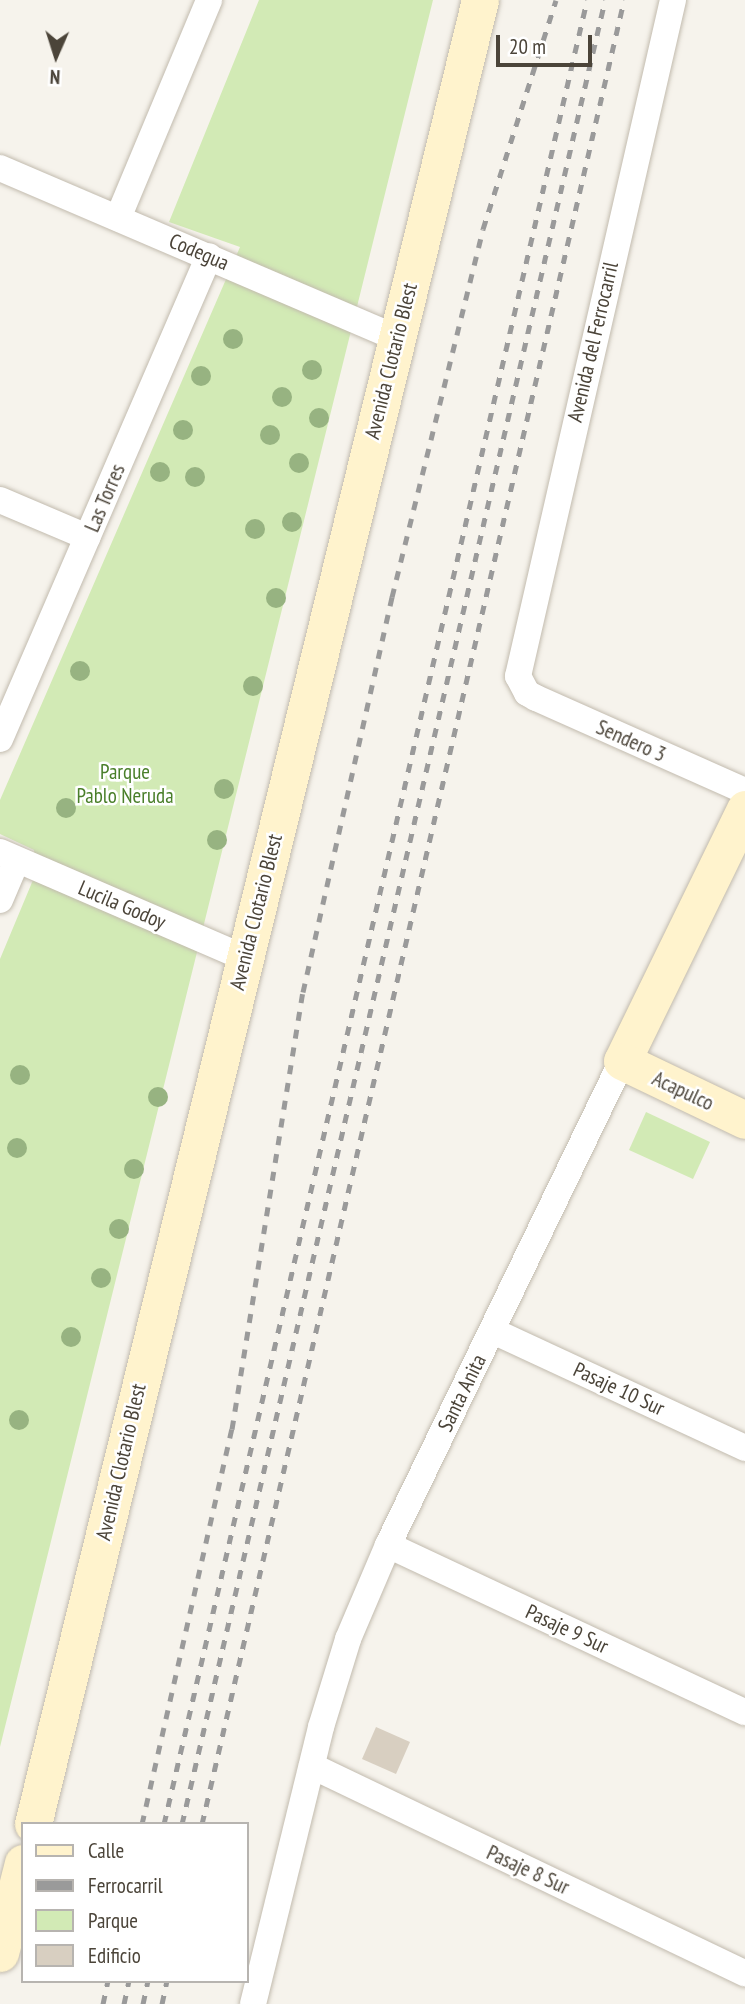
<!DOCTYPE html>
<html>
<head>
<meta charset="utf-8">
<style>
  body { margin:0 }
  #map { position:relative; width:745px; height:2004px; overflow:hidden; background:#f6f3ec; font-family:"PT Sans Narrow",sans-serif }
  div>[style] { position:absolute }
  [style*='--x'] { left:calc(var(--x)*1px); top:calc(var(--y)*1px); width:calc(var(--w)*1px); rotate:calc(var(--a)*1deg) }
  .green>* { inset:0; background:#d2eab5 }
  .building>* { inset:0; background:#d8cfc1 }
  .roads { filter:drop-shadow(0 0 2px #c2bbae) drop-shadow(0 0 2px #c2bbae) }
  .street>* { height:26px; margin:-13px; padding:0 13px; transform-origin:13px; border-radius:13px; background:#fff }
  .secondary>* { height:37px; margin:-18.5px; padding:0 18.5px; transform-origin:18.5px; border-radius:18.5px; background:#fff3cd }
  .rail>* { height:5px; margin-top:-2.5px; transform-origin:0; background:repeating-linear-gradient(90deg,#9a9a9a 0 9px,transparent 0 18px) }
  .trees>* { width:20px; height:20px; margin:-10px; border-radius:50%; background:#97b381 }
  span { translate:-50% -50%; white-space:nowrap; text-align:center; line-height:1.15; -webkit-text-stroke:5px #fff; paint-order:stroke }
  .street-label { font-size:21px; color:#4b4439 }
  .park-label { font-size:21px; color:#4a7f2a }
  .legend { position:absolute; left:21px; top:1822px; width:228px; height:161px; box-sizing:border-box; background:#fff; border:2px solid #b7b4b0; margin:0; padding:9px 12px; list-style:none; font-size:21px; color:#4b4439 }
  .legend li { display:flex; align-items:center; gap:14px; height:35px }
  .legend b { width:35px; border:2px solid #b7b4b0 }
  .north { position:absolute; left:21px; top:21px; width:70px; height:70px; -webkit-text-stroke:5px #fff; paint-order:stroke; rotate:183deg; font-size:19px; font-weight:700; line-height:28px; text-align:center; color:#4b4439 }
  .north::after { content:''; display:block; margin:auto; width:24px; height:32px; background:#4b4439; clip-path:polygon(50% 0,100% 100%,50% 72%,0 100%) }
  .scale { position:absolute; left:496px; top:35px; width:96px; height:32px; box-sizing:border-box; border:4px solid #4b4439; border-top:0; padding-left:9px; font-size:21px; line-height:24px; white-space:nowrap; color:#4b4439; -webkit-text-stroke:5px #fff; paint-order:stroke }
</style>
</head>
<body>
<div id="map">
  <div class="green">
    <i style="clip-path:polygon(259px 0,433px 0,0 1747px,0 959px,33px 880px,34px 850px,0 834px,0 800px,240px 247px,169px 222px)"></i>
    <i style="clip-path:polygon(646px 1112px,710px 1142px,693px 1179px,629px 1150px)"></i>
  </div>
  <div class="building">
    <i style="clip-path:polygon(376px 1727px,410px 1742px,396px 1774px,362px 1759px)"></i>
  </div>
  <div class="roads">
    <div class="street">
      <i style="--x:673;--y:0;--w:694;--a:102.91"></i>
      <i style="--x:518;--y:676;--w:19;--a:62"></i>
      <i style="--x:527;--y:693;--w:10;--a:29"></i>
      <i style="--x:536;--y:698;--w:229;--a:24"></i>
      <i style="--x:0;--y:168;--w:432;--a:23.2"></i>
      <i style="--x:118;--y:218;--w:236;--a:-67.3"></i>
      <i style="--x:0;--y:500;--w:95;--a:23"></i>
      <i style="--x:0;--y:739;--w:526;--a:-66.6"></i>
      <i style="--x:0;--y:852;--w:267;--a:23.4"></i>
      <i style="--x:0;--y:900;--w:43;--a:-67"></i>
      <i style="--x:493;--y:1331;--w:278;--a:24.9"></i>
      <i style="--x:388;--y:1545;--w:394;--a:25.1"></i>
      <i style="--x:312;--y:1766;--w:480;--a:25.6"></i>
      <i style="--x:253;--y:2004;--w:285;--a:-76.2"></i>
      <i style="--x:321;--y:1727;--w:92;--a:-72.9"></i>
      <i style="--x:348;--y:1639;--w:102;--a:-66.9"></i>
      <i style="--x:388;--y:1545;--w:538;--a:-64.2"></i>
    </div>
    <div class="secondary">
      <i style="--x:745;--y:809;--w:280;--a:116"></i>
      <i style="--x:622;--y:1061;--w:136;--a:25.6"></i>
      <i style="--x:33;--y:1824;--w:1878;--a:-76.23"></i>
      <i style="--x:0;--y:1953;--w:93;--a:-75.7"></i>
    </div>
  </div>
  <div class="rail">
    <i style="--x:142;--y:1824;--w:405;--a:-77.2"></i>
    <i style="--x:232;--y:1429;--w:443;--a:-80.8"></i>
    <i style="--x:303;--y:992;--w:405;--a:-77.3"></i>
    <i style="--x:392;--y:597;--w:379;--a:-76.1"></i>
    <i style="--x:483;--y:229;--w:240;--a:-72.3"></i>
    <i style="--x:164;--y:1824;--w:1872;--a:-76.94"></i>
    <i style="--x:182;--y:1824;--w:1872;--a:-76.94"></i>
    <i style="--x:202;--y:1824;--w:1872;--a:-76.97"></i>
    <i style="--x:103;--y:2004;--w:24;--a:-78"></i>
    <i style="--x:124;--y:2004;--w:24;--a:-78"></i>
    <i style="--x:143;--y:2004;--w:24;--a:-78"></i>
    <i style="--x:162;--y:2004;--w:24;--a:-78"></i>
  </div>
  <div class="trees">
    <i style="left:233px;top:339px"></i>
    <i style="left:312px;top:370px"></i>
    <i style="left:201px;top:376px"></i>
    <i style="left:282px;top:397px"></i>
    <i style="left:319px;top:418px"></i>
    <i style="left:183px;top:430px"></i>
    <i style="left:270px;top:435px"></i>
    <i style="left:299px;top:463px"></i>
    <i style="left:160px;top:472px"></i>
    <i style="left:195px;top:477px"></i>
    <i style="left:292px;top:522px"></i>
    <i style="left:255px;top:529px"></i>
    <i style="left:276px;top:598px"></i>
    <i style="left:80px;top:671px"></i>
    <i style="left:253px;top:686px"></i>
    <i style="left:224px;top:789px"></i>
    <i style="left:66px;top:808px"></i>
    <i style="left:217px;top:840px"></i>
    <i style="left:20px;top:1075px"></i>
    <i style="left:158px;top:1097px"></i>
    <i style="left:17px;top:1148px"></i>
    <i style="left:134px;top:1169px"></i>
    <i style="left:119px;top:1229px"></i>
    <i style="left:101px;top:1278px"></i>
    <i style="left:71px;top:1337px"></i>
    <i style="left:19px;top:1420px"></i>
  </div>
  <div class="street-label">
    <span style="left:199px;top:252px;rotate:23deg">Codegua</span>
    <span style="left:593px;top:342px;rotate:-77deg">Avenida del Ferrocarril</span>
    <span style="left:391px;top:361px;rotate:-76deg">Avenida Clotario Blest</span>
    <span style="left:105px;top:498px;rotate:-67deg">Las Torres</span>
    <span style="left:631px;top:741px;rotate:24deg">Sendero 3</span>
    <span style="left:122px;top:905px;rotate:23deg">Lucila Godoy</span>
    <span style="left:256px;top:912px;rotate:-76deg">Avenida Clotario Blest</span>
    <span style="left:683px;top:1091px;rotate:25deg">Acapulco</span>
    <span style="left:619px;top:1389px;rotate:25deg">Pasaje 10 Sur</span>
    <span style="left:462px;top:1393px;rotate:-64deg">Santa Anita</span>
    <span style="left:121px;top:1462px;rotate:-77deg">Avenida Clotario Blest</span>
    <span style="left:567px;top:1629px;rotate:25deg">Pasaje 9 Sur</span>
    <span style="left:528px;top:1870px;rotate:25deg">Pasaje 8 Sur</span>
  </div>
  <div class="park-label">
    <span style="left:125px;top:784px">Parque<br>Pablo Neruda</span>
  </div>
  <ul class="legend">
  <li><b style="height:9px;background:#fff3cd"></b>Calle</li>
  <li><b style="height:9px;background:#9a9a9a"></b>Ferrocarril</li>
  <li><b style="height:19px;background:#d2eab5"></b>Parque</li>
  <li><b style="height:19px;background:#d8cfc1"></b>Edificio</li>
  </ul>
  <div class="north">N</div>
  <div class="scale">20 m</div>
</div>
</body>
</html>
